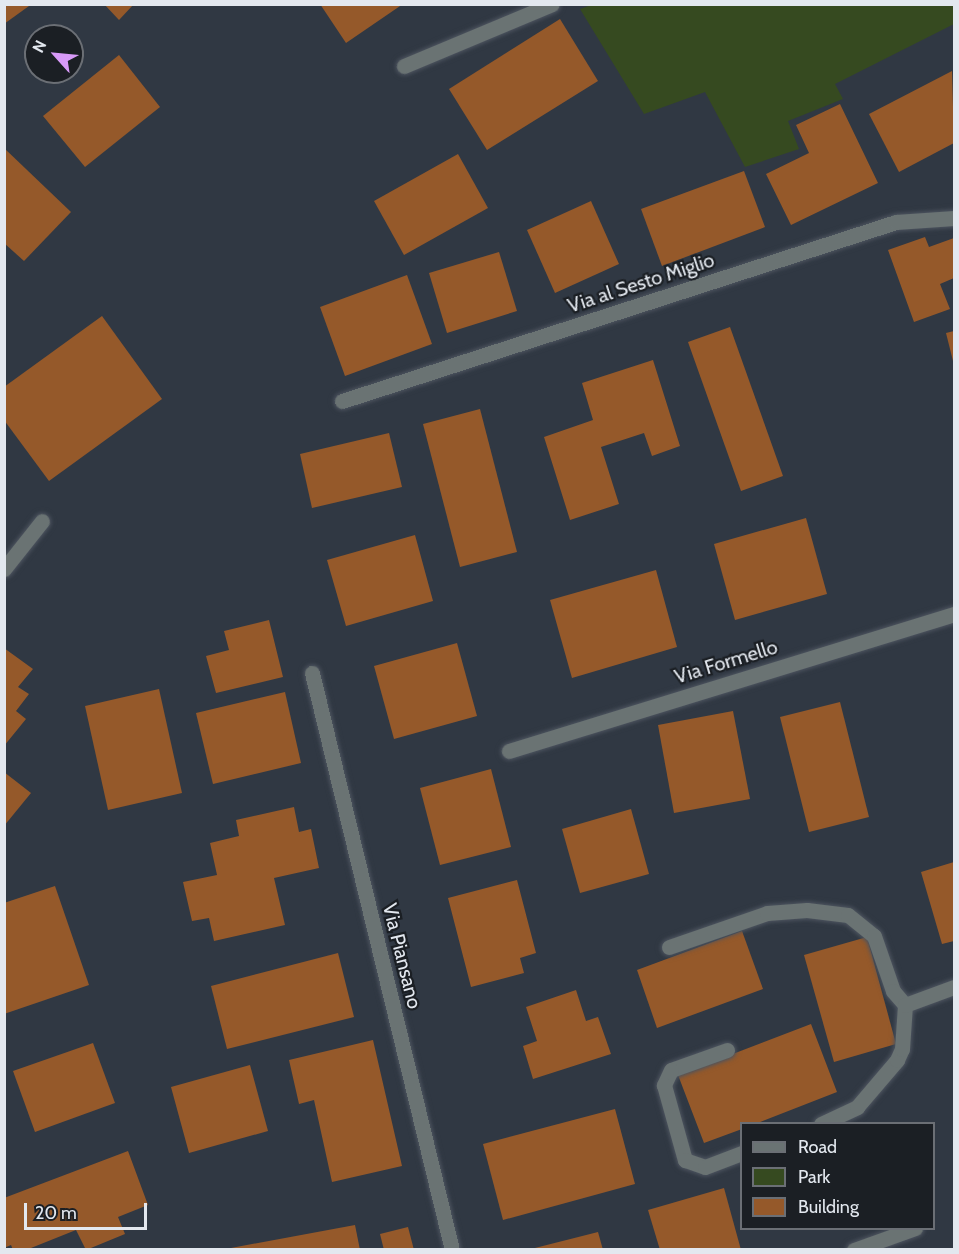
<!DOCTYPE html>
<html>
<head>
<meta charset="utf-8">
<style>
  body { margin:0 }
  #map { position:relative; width:959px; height:1254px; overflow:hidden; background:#303843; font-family:Cabin,sans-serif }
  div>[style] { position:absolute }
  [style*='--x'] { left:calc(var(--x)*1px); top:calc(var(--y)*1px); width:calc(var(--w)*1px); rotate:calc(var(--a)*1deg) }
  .green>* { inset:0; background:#364a20 }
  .building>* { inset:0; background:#95592a }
  .roads { filter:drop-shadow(0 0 2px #4d545f) drop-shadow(0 0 2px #4d545f) }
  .street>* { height:15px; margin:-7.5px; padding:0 7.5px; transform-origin:7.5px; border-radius:7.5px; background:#6a7373 }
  span { translate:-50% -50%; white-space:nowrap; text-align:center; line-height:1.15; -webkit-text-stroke:4.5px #1b1f24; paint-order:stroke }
  .street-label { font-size:20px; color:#e3e8ef }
  .frame { position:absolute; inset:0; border:6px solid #e3e8ef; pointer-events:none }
  .legend { position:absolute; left:740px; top:1122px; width:195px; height:108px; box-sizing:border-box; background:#1b1f24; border:2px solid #6b6f75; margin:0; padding:8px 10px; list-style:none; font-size:18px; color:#e3e8ef }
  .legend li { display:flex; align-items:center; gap:12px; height:30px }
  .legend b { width:30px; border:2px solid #6b6f75 }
  .north { position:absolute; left:24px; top:24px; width:60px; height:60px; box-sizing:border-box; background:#1b1f24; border:2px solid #6b6f75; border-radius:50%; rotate:297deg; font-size:16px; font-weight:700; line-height:24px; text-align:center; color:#e3e8ef }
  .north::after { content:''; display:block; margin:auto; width:21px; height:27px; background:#d89af8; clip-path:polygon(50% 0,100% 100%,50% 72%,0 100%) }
  .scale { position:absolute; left:24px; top:1203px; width:123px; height:27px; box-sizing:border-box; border:3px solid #e3e8ef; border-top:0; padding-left:8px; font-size:18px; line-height:21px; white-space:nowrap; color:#e3e8ef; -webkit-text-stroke:4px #1b1f24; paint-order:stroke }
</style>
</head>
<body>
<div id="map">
  <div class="green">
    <i style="clip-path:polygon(591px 5px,954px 5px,954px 24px,835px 84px,843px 99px,788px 121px,799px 149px,745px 167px,705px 92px,644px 114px,580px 9px)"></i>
  </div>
  <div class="building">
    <i style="clip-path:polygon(4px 4px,28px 4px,29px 6px,4px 24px)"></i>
    <i style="clip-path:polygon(104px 4px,134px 4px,119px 20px)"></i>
    <i style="clip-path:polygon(320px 4px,403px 4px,346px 43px)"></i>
    <i style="clip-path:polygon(560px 19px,598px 81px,487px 150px,449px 89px)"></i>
    <i style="clip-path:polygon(119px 55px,160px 107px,85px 167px,43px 116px)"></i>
    <i style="clip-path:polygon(952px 71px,954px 143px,899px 172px,869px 114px)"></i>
    <i style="clip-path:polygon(840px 104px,878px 183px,791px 225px,766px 174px,809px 153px,796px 125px)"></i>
    <i style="clip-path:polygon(4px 148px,71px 212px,24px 261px,4px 243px)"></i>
    <i style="clip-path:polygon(458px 154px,488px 208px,404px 255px,374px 201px)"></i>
    <i style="clip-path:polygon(744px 171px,765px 227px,662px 266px,641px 209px)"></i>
    <i style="clip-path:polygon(591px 201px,619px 264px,555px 293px,527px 230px)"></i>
    <i style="clip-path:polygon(925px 237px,929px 247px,954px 238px,954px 278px,940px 284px,950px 309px,914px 322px,888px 250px)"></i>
    <i style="clip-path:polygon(499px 252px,517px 311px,447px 333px,429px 273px)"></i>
    <i style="clip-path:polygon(407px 275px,432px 344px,345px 376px,320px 307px)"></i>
    <i style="clip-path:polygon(102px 316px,162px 399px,49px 481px,4px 420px,4px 387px)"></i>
    <i style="clip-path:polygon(730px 327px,783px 476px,741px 491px,688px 342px)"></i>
    <i style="clip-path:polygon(954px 331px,954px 365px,946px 333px)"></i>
    <i style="clip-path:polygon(653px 360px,680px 446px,652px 456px,644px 433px,601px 447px,619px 504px,570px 520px,544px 437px,593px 420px,582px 383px)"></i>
    <i style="clip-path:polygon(480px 409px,517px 552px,460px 567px,423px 424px)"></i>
    <i style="clip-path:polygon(389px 433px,402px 487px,312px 508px,300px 454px)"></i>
    <i style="clip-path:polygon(806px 518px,827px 594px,735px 620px,714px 544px)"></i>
    <i style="clip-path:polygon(415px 535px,433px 601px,346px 626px,327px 560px)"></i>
    <i style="clip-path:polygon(656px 570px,677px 647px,572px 678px,550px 600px)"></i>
    <i style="clip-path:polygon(269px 620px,283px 677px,216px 693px,206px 656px,229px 650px,224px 631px)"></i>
    <i style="clip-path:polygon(457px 643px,477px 716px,394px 739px,374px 666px)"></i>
    <i style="clip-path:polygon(4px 648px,33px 669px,18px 687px,29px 694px,16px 711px,26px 719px,4px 746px)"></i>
    <i style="clip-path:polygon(159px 689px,182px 793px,108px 810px,85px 706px)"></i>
    <i style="clip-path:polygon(285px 692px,301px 763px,213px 784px,196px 713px)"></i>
    <i style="clip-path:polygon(840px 702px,869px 817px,809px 832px,780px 717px)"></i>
    <i style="clip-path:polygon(733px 711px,750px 799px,674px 813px,658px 725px)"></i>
    <i style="clip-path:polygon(491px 769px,511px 847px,440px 865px,420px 788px)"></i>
    <i style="clip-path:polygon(4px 772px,31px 793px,4px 826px)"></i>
    <i style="clip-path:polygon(294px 807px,299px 832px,311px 829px,319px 868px,274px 878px,285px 925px,214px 941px,209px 918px,192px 921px,183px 882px,217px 875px,210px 843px,239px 836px,236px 820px)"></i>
    <i style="clip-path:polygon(631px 809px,649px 874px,580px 893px,562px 829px)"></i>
    <i style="clip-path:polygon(954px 862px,954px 941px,942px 944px,921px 872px)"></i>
    <i style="clip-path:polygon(517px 880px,536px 953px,520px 958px,524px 973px,471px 987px,448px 898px)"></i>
    <i style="clip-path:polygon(55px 886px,89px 985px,4px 1014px,4px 903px)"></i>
    <i style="clip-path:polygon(742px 931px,763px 989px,657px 1028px,637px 970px)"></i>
    <i style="clip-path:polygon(867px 937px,896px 1044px,834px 1062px,804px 955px)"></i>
    <i style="clip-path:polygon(338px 953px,354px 1017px,227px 1049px,211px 986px)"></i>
    <i style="clip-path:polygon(576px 990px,586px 1021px,598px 1017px,611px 1054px,533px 1079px,523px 1046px,537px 1041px,526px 1007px)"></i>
    <i style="clip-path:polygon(811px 1024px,837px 1092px,755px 1124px,742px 1124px,742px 1129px,704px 1143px,678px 1075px)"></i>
    <i style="clip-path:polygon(373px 1040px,402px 1166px,332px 1182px,314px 1100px,299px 1104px,289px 1060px)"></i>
    <i style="clip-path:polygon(93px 1043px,115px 1103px,35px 1132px,13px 1071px)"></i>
    <i style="clip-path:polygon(250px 1065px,268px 1131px,189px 1153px,171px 1087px)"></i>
    <i style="clip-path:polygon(615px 1109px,635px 1184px,503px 1220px,483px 1144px)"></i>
    <i style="clip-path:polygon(128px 1151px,148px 1205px,118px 1217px,125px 1234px,86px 1250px,76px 1230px,26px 1250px,13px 1250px,11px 1245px,4px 1248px,4px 1198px)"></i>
    <i style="clip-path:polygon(724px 1188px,741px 1250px,660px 1250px,648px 1210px)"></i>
    <i style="clip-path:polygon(355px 1225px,360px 1250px,231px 1250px,231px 1248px)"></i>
    <i style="clip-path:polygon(408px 1227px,414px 1250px,384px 1250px,380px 1234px)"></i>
    <i style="clip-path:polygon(598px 1232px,603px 1250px,531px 1250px,531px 1249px)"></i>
  </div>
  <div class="roads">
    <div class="street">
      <i style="--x:404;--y:66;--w:160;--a:-22.7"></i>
      <i style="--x:342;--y:401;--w:582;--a:-17.91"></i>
      <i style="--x:896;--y:222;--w:58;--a:-3.9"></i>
      <i style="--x:4;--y:569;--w:61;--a:-51.6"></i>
      <i style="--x:312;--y:673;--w:594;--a:76.36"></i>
      <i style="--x:509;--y:751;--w:466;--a:-17.1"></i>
      <i style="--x:669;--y:947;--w:104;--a:-19.1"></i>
      <i style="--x:767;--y:913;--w:40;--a:-4.3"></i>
      <i style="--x:807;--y:910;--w:41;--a:7"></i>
      <i style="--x:848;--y:915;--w:33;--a:39"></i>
      <i style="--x:874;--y:936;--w:58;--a:70.9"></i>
      <i style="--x:893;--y:991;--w:18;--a:49"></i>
      <i style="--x:727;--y:1050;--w:59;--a:160.3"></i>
      <i style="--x:671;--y:1070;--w:17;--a:115"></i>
      <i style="--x:664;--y:1085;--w:78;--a:74.4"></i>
      <i style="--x:685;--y:1160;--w:21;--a:19"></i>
      <i style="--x:705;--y:1167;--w:40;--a:-21"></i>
      <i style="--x:821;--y:1124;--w:40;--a:-25"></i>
      <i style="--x:857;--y:1107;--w:62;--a:-49.6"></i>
      <i style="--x:897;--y:1060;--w:12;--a:-66"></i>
      <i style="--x:902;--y:1049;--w:44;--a:-86.1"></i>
      <i style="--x:905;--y:1005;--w:52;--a:-20.2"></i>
      <i style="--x:854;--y:1250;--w:65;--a:-19.8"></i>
    </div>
  </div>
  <div class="street-label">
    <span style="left:641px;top:283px;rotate:-18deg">Via al Sesto Miglio</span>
    <span style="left:726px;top:662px;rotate:-17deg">Via Formello</span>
    <span style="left:402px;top:956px;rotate:76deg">Via Piansano</span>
  </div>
  <div class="frame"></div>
  <ul class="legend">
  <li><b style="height:8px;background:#6a7373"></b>Road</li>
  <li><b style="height:16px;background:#364a20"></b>Park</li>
  <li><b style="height:16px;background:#95592a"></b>Building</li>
  </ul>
  <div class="north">N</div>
  <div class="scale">20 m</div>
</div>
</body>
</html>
